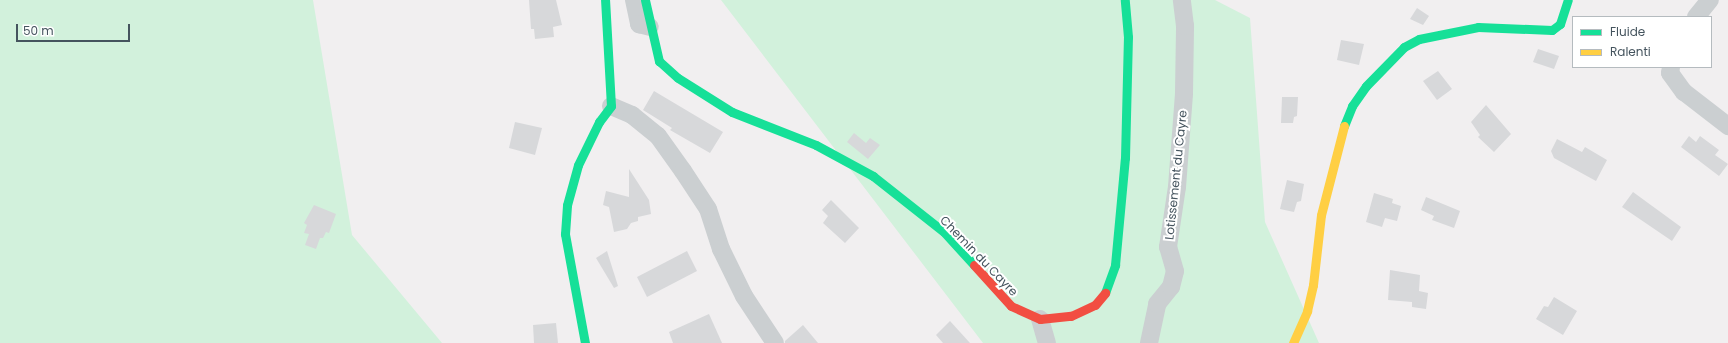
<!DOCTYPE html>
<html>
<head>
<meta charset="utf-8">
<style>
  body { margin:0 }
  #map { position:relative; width:1728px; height:343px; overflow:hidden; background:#f1eff0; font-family:Poppins,sans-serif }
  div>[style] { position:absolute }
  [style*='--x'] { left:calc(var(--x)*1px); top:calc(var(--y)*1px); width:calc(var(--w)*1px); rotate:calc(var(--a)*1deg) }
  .green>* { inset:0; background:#d2f1dc }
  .building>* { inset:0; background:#d7d8da }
  .street>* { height:18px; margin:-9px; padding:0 9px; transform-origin:9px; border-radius:9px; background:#cbcfd1 }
  .fast>* { height:9px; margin:-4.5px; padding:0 4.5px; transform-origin:4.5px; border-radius:4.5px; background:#16e098 }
  .slow>* { height:9px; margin:-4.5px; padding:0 4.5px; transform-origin:4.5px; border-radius:4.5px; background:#ffcf43 }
  .jam>* { height:9px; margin:-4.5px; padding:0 4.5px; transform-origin:4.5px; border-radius:4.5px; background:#f24e42 }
  span { translate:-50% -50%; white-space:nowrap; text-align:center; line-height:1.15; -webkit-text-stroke:4px #fff; paint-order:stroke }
  .street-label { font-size:12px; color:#45545e }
  .legend { position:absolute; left:1572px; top:16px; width:140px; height:52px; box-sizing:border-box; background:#fff; border:1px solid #b5bbbf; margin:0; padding:5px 7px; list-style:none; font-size:12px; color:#45545e }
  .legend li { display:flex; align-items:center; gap:8px; height:20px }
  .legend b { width:20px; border:1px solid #b5bbbf }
  .scale { position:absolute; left:16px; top:24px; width:114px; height:18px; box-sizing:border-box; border:2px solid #45545e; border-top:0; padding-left:5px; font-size:12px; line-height:14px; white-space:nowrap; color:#45545e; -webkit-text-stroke:3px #fff; paint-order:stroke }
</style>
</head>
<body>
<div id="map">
  <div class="green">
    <i style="clip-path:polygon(0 0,313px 0,352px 235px,442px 343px,0 343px)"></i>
    <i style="clip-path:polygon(721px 0,1215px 0,1250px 18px,1265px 222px,1319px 343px,983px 343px)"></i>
  </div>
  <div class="building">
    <i style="clip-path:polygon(529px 0,556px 0,562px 25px,553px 27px,554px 37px,535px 39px,534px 29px,531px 29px)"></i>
    <i style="clip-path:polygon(1417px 8px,1429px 16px,1423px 25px,1410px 19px)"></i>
    <i style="clip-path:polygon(1341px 40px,1364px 44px,1359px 65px,1337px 60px)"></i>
    <i style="clip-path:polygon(1538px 49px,1559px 56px,1554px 69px,1533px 62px)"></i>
    <i style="clip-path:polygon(1438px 71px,1452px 89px,1437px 100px,1423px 81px)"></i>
    <i style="clip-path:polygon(654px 91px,723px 132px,710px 153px,670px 130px,672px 128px,643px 110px)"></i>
    <i style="clip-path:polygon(1282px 97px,1298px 97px,1297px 116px,1294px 117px,1293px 123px,1281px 123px)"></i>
    <i style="clip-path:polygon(1486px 105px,1511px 134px,1494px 152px,1478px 137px,1480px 135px,1471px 122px)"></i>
    <i style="clip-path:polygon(515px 122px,542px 128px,535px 155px,509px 148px)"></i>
    <i style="clip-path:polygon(854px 133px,866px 143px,870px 138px,880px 145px,868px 159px,847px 142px)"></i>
    <i style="clip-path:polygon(1689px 136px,1696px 142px,1700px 136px,1719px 150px,1715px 155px,1728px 164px,1719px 176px,1681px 147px)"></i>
    <i style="clip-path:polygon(1557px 139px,1582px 152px,1585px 147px,1607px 160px,1596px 181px,1554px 158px,1551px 151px)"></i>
    <i style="clip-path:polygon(629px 169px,649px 200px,651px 214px,638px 217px,638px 221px,631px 223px,627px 229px,614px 232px,609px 207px,603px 205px,606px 191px,629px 197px)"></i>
    <i style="clip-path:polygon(1287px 180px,1304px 184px,1301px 201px,1297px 202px,1294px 212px,1280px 209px)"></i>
    <i style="clip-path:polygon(1633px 192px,1681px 227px,1672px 241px,1622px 207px)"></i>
    <i style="clip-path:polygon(1374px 193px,1393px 199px,1392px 203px,1401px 206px,1397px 221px,1385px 218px,1382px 227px,1366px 222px)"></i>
    <i style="clip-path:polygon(1426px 197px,1460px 211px,1454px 228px,1432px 220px,1434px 216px,1421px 210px)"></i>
    <i style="clip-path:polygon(831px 200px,859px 228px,845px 243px,823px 223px,828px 216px,822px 210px)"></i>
    <i style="clip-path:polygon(314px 205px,336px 214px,329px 233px,326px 232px,323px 238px,320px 238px,316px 249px,305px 245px,309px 234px,304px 233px,307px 225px,304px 223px)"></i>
    <i style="clip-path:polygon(607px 251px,618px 286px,614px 288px,596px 258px)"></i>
    <i style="clip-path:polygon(687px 251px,697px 271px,647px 297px,637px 277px)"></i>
    <i style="clip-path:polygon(1390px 270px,1420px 275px,1419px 291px,1428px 293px,1426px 309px,1412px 307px,1412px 302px,1388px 300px)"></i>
    <i style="clip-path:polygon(1554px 297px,1577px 311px,1563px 335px,1536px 319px,1544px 306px,1548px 307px)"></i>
    <i style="clip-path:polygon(709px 314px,722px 343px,673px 343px,669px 332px)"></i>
    <i style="clip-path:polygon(950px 321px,970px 343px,943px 343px,936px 335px)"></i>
    <i style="clip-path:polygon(556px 323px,558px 343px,534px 343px,533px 325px)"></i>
    <i style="clip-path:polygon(803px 325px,818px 343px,785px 343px,785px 341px)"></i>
  </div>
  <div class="street">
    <i style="--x:634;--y:0;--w:25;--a:78"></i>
    <i style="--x:639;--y:24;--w:11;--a:15"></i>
    <i style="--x:1696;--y:17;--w:22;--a:-51"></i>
    <i style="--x:1671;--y:67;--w:6;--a:99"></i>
    <i style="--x:1670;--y:73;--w:24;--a:54"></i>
    <i style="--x:1684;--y:92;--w:56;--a:37.7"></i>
    <i style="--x:611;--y:106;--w:23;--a:23"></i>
    <i style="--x:632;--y:115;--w:33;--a:39"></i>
    <i style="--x:658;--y:136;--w:43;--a:54.5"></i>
    <i style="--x:683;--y:171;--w:45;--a:56.7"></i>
    <i style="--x:708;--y:209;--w:42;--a:72"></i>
    <i style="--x:721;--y:249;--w:52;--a:63.9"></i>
    <i style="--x:744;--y:296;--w:56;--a:56.6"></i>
    <i style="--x:1040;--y:319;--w:25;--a:74"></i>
    <i style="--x:1149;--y:343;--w:40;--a:-78"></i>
    <i style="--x:1157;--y:304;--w:22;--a:-51"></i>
    <i style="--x:1171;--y:287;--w:16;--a:-76"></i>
    <i style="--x:1175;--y:271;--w:25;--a:-106"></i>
    <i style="--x:1168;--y:247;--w:61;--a:-81.5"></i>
    <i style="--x:1177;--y:187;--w:94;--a:-85.7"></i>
    <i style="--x:1184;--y:93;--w:67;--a:-89.1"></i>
    <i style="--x:1185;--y:26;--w:26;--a:-97"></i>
  </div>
  <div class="fast">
    <i style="--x:645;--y:0;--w:63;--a:77.1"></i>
    <i style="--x:659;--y:61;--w:25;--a:42"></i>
    <i style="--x:678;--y:78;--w:64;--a:32.2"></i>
    <i style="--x:732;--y:112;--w:90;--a:21.4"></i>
    <i style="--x:816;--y:145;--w:65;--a:28.5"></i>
    <i style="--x:873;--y:176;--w:90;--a:38.3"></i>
    <i style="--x:944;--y:232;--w:45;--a:47.7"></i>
    <i style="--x:1344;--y:126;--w:22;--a:-68"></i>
    <i style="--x:1352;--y:106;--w:24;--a:-55"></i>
    <i style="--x:1366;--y:86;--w:54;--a:-45.7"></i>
    <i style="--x:1404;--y:47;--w:17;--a:-28"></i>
    <i style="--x:1419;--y:39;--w:60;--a:-11.5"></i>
    <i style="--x:1478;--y:27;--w:74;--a:2.3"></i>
    <i style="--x:1552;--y:30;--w:10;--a:-37"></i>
    <i style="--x:1560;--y:24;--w:25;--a:-72"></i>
    <i style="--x:1105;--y:293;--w:30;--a:-70"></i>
    <i style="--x:1115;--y:265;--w:107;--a:-84.7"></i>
    <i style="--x:1125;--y:158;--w:121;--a:-88.6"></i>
    <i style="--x:1128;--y:37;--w:37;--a:-95"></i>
    <i style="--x:585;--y:343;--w:111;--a:-100.4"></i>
    <i style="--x:565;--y:234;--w:29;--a:-86"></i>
    <i style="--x:567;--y:205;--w:41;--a:-74.6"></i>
    <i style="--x:578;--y:165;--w:48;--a:-64"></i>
    <i style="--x:599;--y:122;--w:20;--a:-53"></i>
    <i style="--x:611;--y:106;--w:106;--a:-93.2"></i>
  </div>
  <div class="slow">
    <i style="--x:1293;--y:343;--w:35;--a:-66"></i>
    <i style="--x:1307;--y:311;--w:27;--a:-77"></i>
    <i style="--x:1313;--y:285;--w:70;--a:-83.5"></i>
    <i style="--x:1321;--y:215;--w:92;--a:-75.5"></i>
  </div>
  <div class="jam">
    <i style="--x:974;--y:265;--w:55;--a:47.9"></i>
    <i style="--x:1011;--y:306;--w:32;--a:24"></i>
    <i style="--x:1040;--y:319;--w:31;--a:-6"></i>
    <i style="--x:1071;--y:316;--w:26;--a:-25"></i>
    <i style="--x:1095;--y:305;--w:16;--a:-50"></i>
  </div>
  <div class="street-label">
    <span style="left:1176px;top:175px;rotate:-84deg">Lotissement du Cayre</span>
    <span style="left:979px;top:256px;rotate:46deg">Chemin du Cayre</span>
  </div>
  <ul class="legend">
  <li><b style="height:5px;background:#16e098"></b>Fluide</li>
  <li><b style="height:5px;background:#ffcf43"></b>Ralenti</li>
  </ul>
  <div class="scale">50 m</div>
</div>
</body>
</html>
